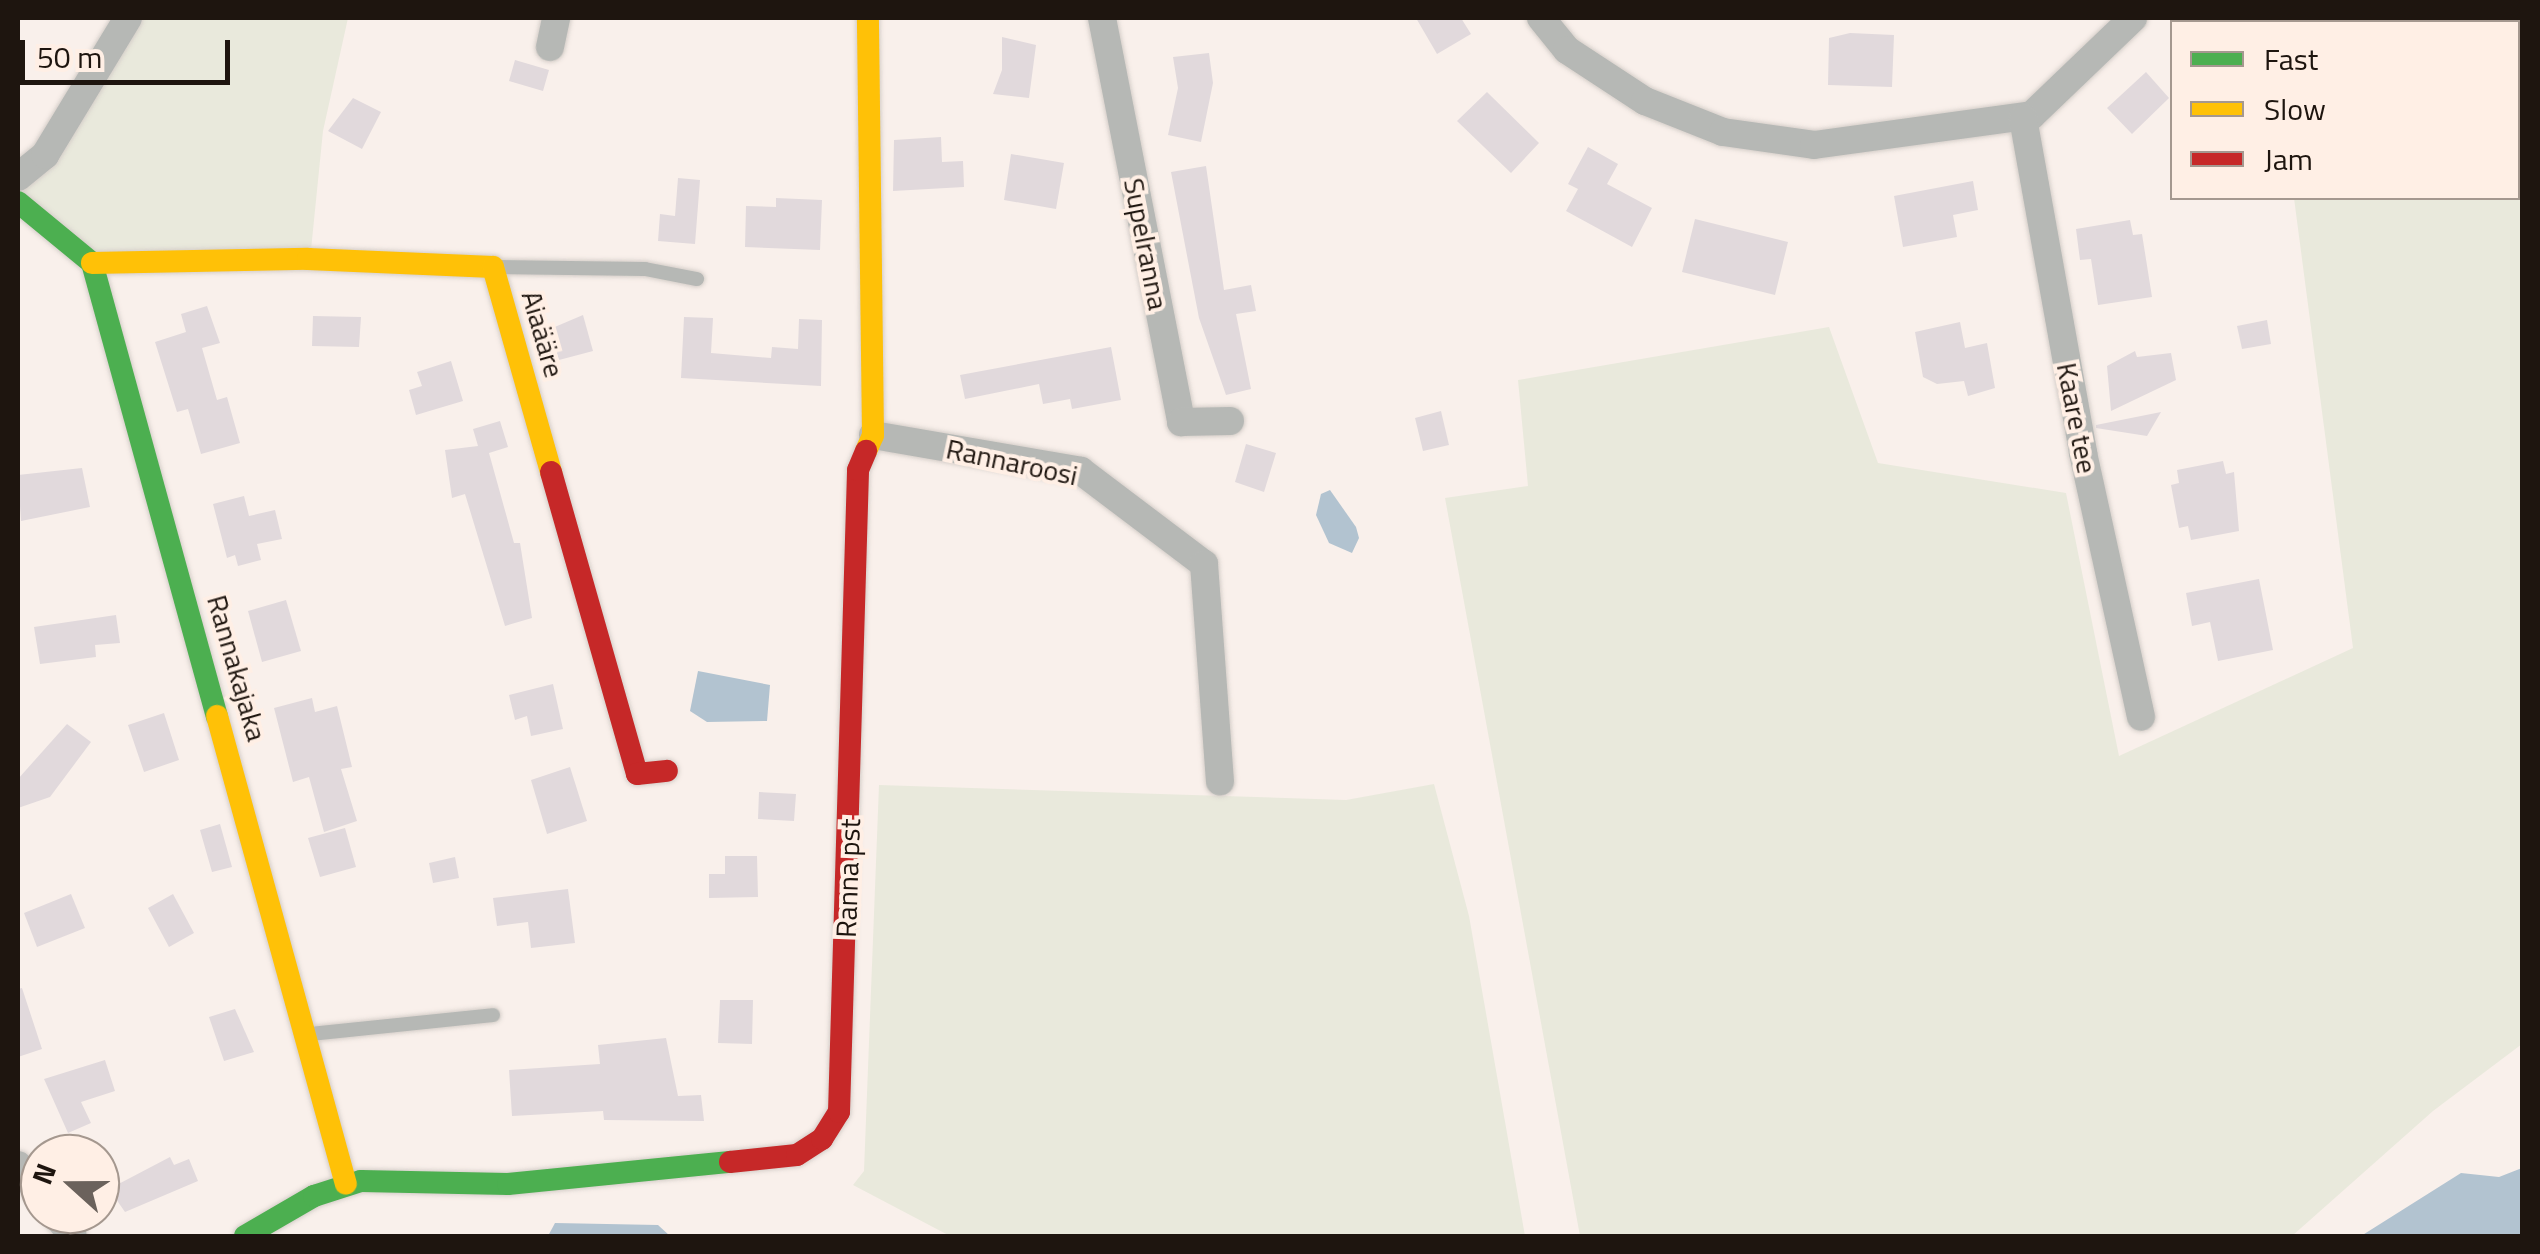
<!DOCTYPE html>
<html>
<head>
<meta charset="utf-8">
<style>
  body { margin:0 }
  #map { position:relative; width:2540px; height:1254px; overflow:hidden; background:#f9f0eb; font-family:"Titillium Web",sans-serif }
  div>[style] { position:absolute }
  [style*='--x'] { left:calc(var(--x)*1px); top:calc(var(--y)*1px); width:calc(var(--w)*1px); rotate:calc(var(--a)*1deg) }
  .green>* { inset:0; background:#e9e9dc }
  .water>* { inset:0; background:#b2c3d0 }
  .building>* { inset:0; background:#e1d9dc }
  .roads { filter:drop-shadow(0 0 2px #d5cec9) drop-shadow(0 0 2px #d5cec9) }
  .lane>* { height:14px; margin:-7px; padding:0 7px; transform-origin:7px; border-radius:7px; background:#b6b8b5 }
  .street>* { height:28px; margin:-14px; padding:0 14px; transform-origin:14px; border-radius:14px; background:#b6b8b5 }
  .fast>* { height:22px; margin:-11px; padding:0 11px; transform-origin:11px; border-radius:11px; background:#4caf50 }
  .slow>* { height:22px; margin:-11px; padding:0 11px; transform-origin:11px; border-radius:11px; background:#ffc107 }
  .jam>* { height:22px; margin:-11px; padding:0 11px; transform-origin:11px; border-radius:11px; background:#c62828 }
  span { translate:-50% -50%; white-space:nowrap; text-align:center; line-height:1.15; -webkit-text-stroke:8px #ffefe5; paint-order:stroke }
  .street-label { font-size:28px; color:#1e150f }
  .frame { position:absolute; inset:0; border:20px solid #1e150f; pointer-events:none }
  .legend { position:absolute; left:2170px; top:20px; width:350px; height:180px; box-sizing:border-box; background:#ffefe5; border:2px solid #a5988f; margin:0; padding:12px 18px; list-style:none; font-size:30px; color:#1e150f }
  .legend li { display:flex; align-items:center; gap:20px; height:50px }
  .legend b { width:50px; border:2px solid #a5988f }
  .north { position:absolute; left:20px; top:1134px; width:100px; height:100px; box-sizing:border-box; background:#ffefe5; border:2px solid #a5988f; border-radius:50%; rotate:291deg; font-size:28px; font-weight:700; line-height:40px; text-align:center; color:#1e150f }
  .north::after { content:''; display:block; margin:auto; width:35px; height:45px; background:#6b625c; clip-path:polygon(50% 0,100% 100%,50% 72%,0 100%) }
  .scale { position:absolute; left:20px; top:40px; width:210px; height:45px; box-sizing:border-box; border:5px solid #1e150f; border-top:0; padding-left:12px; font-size:30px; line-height:35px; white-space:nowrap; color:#1e150f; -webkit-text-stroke:8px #ffefe5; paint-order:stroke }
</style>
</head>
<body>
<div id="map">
  <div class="green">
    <i style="clip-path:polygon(139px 18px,348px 18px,323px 131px,310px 260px,86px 261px,18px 192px)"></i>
    <i style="clip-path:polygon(2329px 18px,2522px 18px,2522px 1044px,2433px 1111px,2292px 1236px,1580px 1236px,1445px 498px,1528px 486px,1518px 380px,1829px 327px,1878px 463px,2066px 493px,2119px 756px,2353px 648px,2294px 198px,2518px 198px,2518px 22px,2328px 22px)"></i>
    <i style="clip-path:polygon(1434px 784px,1469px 916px,1525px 1236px,950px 1236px,853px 1185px,864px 1171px,879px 785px,1346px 800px)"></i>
  </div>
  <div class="water">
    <i style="clip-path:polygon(1330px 490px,1356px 527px,1359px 538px,1352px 553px,1329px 543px,1316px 515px,1321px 494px)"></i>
    <i style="clip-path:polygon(698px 671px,770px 685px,767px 721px,707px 722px,690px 711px)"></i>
    <i style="clip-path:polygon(2522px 1168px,2522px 1236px,2361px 1236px,2461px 1173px,2499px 1177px)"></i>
    <i style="clip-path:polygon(555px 1223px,658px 1225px,670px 1236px,548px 1236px)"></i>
  </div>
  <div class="building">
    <i style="clip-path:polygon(1416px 18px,1461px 18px,1471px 34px,1437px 54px)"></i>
    <i style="clip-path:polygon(1850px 33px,1894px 35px,1892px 87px,1828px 85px,1829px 38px)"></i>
    <i style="clip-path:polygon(1002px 37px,1036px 45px,1029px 98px,993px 94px,1002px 70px)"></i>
    <i style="clip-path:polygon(1209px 53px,1213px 83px,1201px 142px,1168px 135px,1178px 88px,1173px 57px)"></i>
    <i style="clip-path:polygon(515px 60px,549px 70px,543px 91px,509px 81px)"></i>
    <i style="clip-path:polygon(2146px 72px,2169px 98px,2132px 134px,2107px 108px)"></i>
    <i style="clip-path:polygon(1487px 92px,1539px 143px,1511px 173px,1457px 121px)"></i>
    <i style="clip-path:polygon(353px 98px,381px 112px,362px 149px,328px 131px)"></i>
    <i style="clip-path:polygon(941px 137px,942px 162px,963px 161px,964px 187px,893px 191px,894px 140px)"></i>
    <i style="clip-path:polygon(1588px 147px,1618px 164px,1607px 184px,1652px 208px,1632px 247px,1566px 211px,1578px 189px,1568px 184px)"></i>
    <i style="clip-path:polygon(1011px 154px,1064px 163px,1056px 209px,1004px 200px)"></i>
    <i style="clip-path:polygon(1206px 166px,1224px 290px,1251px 285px,1256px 311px,1236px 314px,1251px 389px,1226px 395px,1199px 318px,1171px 172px)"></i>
    <i style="clip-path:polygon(678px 178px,700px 180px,695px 244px,658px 241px,660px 214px,675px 216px)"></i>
    <i style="clip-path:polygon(1973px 181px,1978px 210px,1953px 215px,1957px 237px,1903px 247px,1894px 196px)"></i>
    <i style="clip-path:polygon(776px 198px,822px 200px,820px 250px,745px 247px,746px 206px,776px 207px)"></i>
    <i style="clip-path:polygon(1695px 219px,1788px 242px,1775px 295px,1682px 272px)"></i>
    <i style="clip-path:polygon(2130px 220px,2133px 235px,2142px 234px,2152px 297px,2098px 305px,2091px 259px,2080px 260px,2076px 229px)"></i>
    <i style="clip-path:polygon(207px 306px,220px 343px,202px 348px,217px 400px,227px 397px,240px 443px,201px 454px,188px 409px,177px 412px,155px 342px,186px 332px,181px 314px)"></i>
    <i style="clip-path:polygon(583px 315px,593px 351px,559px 360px,550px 329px)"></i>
    <i style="clip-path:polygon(313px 316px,361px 317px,359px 347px,312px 346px)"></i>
    <i style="clip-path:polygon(684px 317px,713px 318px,711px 353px,771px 358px,772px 347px,798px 349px,799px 319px,822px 320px,821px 386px,681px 378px)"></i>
    <i style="clip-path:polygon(2267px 320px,2271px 344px,2242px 349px,2237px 326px)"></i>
    <i style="clip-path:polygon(1960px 322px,1965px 348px,1987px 343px,1995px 388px,1968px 396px,1964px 381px,1937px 384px,1923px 377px,1915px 332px)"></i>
    <i style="clip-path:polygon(1111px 347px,1121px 400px,1072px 409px,1070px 399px,1043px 404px,1039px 384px,965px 399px,960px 375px)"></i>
    <i style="clip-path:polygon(2135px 351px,2137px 357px,2171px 353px,2176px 380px,2111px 411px,2107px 366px)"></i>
    <i style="clip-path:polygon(451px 361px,463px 401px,416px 415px,409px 390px,422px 386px,417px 372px)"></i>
    <i style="clip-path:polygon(1441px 411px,1449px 445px,1423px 451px,1415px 418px)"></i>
    <i style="clip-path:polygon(2161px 412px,2147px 436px,2096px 428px,2096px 425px)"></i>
    <i style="clip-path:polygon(500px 421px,508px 447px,489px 453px,514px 543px,520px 543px,532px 618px,505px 626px,465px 494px,452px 498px,445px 450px,478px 446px,473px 429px)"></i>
    <i style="clip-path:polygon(1246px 444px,1276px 453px,1264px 492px,1235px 482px)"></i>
    <i style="clip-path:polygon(2223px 461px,2226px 474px,2234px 472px,2239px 531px,2191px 540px,2188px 526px,2179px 528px,2171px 485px,2179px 483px,2177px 470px)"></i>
    <i style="clip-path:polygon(82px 468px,90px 507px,21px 521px,18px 475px)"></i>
    <i style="clip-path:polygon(244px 496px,249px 516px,275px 510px,282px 539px,257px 544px,261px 560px,238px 566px,235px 555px,227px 558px,213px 504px)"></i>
    <i style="clip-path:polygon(2259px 579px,2273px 650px,2218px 661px,2210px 622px,2192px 626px,2186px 593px)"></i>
    <i style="clip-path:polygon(286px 600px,301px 651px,262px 662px,248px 611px)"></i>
    <i style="clip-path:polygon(116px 615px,120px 643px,95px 645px,96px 657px,40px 664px,34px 627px)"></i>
    <i style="clip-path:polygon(553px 684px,563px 729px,531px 736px,527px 716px,515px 720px,509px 695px)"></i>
    <i style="clip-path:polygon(312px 698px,315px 712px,337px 706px,352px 767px,341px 769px,357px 821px,324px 832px,309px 777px,293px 782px,274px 708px)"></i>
    <i style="clip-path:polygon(164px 713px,179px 760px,144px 772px,128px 725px)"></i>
    <i style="clip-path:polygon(67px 724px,91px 742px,50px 797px,18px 808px,18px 779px)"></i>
    <i style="clip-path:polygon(570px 767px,587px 821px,547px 834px,531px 780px)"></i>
    <i style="clip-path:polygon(759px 792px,796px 794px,794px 821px,758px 819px)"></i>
    <i style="clip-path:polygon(220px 824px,232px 867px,212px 872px,200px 830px)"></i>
    <i style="clip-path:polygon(345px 828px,356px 867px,320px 877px,308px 838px)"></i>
    <i style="clip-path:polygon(725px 856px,757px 856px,758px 897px,709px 898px,709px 874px,725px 874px)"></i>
    <i style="clip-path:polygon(455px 857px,459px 878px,433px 883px,429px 863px)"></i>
    <i style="clip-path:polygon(568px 889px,575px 943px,531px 948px,528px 922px,497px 926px,493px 898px)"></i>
    <i style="clip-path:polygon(71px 894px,85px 928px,37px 947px,24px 913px)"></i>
    <i style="clip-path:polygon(173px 894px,194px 933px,169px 947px,148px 908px)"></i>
    <i style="clip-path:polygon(22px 988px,42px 1049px,18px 1057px,18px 989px)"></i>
    <i style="clip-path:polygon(720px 1000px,753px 1000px,752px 1044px,718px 1043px)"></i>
    <i style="clip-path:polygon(235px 1009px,254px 1052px,224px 1061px,209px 1017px)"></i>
    <i style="clip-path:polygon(666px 1038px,678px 1096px,701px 1095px,704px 1121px,604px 1120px,603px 1111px,512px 1116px,509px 1070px,600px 1064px,598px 1045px)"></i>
    <i style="clip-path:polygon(105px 1060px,115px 1091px,81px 1102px,91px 1123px,68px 1133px,44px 1079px)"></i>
    <i style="clip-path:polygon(170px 1157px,174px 1165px,189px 1159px,198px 1181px,125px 1212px,109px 1189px)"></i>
  </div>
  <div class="roads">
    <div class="lane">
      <i style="--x:494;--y:267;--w:151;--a:0.8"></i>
      <i style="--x:645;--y:269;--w:53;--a:10.9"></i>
      <i style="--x:310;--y:1034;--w:184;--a:-5.9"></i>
    </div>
    <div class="street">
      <i style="--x:1102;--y:18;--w:412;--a:78.9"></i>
      <i style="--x:1181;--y:422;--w:49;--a:-1.2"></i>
      <i style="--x:1541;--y:18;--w:41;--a:50.9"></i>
      <i style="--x:1567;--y:50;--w:93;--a:33.2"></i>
      <i style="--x:1645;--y:101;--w:84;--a:21.7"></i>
      <i style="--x:1723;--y:132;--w:92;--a:8.1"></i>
      <i style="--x:1814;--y:145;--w:220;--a:-7.8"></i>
      <i style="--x:2032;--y:115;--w:140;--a:-43.8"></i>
      <i style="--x:550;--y:47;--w:30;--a:-78"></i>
      <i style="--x:2023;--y:118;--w:340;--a:79.8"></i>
      <i style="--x:2083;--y:453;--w:270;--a:77.6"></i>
      <i style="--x:18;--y:177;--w:35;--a:-39"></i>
      <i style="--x:45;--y:155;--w:160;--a:-58.8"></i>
      <i style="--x:873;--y:435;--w:211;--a:9.8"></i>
      <i style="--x:1081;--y:471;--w:154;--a:37.1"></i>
      <i style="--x:1204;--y:564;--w:218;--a:85.8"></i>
      <i style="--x:18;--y:1165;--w:37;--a:54"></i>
      <i style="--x:55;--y:1214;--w:28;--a:51"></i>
    </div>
    <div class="fast">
      <i style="--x:18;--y:202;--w:96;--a:39.5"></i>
      <i style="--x:92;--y:263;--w:470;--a:74.6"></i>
      <i style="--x:245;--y:1236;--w:80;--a:-30.1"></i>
      <i style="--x:314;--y:1196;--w:49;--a:-17.7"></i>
      <i style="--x:361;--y:1181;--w:147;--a:1.2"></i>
      <i style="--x:508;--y:1184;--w:223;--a:-5.7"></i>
    </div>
    <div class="slow">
      <i style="--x:92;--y:263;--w:216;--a:-1.1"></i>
      <i style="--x:308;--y:259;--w:185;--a:2.5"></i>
      <i style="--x:493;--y:267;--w:213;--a:74.2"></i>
      <i style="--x:866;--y:451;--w:17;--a:-66"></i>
      <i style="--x:873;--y:435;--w:417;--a:-90.7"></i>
      <i style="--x:217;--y:716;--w:485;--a:74.6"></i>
    </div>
    <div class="jam">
      <i style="--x:551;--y:472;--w:314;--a:74.1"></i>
      <i style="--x:637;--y:774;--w:30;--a:-6"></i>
      <i style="--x:730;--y:1162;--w:67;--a:-6"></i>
      <i style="--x:797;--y:1155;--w:30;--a:-33"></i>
      <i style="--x:822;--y:1139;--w:32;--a:-58"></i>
      <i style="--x:839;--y:1112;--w:642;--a:-88.3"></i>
      <i style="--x:858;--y:470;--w:21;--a:-67"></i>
    </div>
  </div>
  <div class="street-label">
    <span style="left:1146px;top:244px;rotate:79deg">Supelranna</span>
    <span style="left:543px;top:334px;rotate:74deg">Aiaääre</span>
    <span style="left:2077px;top:418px;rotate:79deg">Kaare tee</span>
    <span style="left:1012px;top:462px;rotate:12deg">Rannaroosi</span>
    <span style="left:237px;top:668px;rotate:74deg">Rannakajaka</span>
    <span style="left:848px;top:878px;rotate:-88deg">Ranna pst</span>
  </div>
  <div class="frame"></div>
  <ul class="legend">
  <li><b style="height:12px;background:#4caf50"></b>Fast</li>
  <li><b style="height:12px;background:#ffc107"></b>Slow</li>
  <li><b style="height:12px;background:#c62828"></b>Jam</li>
  </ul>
  <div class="north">N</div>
  <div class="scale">50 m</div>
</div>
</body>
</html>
